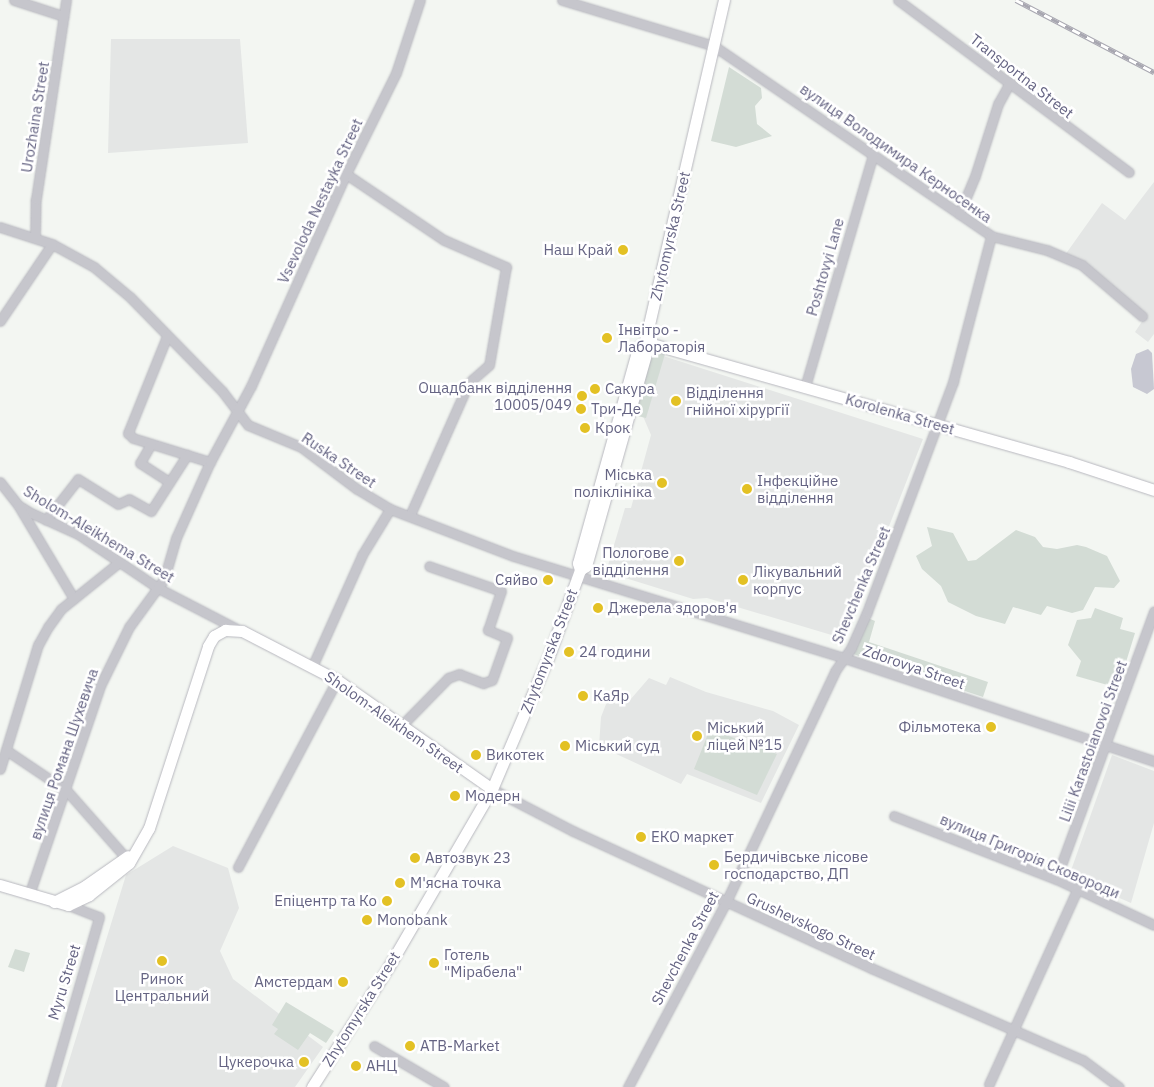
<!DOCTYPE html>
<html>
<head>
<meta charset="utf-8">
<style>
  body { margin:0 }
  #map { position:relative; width:1154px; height:1087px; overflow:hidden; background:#f3f6f2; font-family:"IBM Plex Sans",sans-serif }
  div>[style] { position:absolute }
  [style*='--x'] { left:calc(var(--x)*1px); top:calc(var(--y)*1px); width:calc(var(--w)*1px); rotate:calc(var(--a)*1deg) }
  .built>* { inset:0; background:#e4e6e5 }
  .green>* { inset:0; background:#d3dcd5 }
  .water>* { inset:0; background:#c7c8d2 }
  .roads { filter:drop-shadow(0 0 1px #b8b8bf) drop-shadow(0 0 1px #b8b8bf) }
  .minor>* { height:9px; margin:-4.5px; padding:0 4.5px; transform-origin:4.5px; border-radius:4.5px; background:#c6c6cc }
  .major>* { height:11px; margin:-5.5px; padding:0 5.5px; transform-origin:5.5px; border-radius:5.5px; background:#fff }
  .rail>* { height:4.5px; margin-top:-2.25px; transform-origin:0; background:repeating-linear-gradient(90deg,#fff 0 8px,#a8a7b1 0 16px); box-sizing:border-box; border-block:1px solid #a8a7b1 }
  .dots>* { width:14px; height:14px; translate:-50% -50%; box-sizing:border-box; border:2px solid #fff; border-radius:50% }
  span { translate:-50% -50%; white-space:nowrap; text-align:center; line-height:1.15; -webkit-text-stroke:5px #fff; paint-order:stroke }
  .street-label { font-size:15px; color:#656483 }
  .poi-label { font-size:15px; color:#656483 }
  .right { translate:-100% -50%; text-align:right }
  .left { translate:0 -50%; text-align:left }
</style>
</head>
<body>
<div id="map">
  <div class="built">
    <i style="clip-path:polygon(111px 39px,240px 39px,248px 143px,108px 153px)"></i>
    <i style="clip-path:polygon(1154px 182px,1154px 334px,1148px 342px,1135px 332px,1143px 320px,1065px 255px,1102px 203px,1125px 220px)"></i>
    <i style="clip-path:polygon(657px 354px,923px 439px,845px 639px,707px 598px,693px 599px,606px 572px,625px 508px,631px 508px,651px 435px,642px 414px)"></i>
    <i style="clip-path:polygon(670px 677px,706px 692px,773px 711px,799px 725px,761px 803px,687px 774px,681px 784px,599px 746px,601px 717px,610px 694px,630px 700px,649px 678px,666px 685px)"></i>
    <i style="clip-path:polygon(1112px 755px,1154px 771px,1154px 823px,1131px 903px,1069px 876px)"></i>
    <i style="clip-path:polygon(173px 846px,228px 868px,239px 908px,220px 951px,233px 979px,323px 1047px,295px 1087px,61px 1087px,126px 875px)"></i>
  </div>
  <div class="green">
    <i style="clip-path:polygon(729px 67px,761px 88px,762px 98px,755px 106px,757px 124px,772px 136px,736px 147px,711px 141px)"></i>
    <i style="clip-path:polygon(651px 350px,665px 354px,646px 418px,633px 415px)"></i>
    <i style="clip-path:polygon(927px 527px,953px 533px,968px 561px,976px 560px,1016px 530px,1035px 537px,1043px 547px,1057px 549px,1077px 545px,1086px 547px,1107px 556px,1120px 581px,1114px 588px,1095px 587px,1083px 610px,1072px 613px,1047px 606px,1041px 615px,1013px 607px,1005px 624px,976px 616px,948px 602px,941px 586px,922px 569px,916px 556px,932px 546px)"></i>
    <i style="clip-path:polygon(1095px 608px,1123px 618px,1120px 629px,1135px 633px,1118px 688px,1076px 676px,1081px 661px,1068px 645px,1077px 620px,1091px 618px)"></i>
    <i style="clip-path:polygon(868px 618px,875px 621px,869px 642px,988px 682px,983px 697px,853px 654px)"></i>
    <i style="clip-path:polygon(710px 729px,777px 754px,757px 795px,694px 769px)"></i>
    <i style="clip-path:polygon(15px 949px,30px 953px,24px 972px,8px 967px)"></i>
    <i style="clip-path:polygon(286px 1002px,334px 1031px,326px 1043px,310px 1033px,298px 1050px,274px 1034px,278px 1029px,272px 1025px)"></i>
  </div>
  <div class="water">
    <i style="clip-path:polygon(1148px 349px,1152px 353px,1154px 389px,1147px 394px,1133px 387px,1131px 369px,1136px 354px)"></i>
  </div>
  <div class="roads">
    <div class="minor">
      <i style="--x:14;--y:0;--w:52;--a:18.1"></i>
      <i style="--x:562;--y:0;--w:159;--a:16.8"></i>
      <i style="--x:714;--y:46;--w:336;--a:34.4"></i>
      <i style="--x:991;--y:236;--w:58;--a:14"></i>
      <i style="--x:1047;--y:250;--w:38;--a:23"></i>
      <i style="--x:1082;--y:265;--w:79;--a:40.4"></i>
      <i style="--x:898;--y:0;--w:288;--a:36.7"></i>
      <i style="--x:346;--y:174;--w:118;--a:34"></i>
      <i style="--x:444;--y:240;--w:68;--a:23.5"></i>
      <i style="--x:506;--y:267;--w:99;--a:99.8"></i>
      <i style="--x:489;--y:365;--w:23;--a:139"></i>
      <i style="--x:472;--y:380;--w:13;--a:122"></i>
      <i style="--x:465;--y:391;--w:136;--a:113.9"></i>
      <i style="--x:959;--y:214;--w:41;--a:-67.2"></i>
      <i style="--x:975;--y:176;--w:76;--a:-72.3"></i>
      <i style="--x:998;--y:104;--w:25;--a:-61"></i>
      <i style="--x:0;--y:227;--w:55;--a:18.1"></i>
      <i style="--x:52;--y:244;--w:48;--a:28.7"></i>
      <i style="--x:94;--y:267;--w:47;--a:39.8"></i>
      <i style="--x:130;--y:297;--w:132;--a:45.6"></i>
      <i style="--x:222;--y:391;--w:43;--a:52.6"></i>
      <i style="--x:248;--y:425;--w:57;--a:22.5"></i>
      <i style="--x:301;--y:447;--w:70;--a:36.9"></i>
      <i style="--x:357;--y:489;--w:39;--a:31"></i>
      <i style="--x:390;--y:509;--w:132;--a:20.9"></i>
      <i style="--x:513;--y:556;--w:346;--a:17.1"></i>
      <i style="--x:844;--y:658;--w:327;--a:18.4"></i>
      <i style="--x:35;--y:238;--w:39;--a:-89"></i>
      <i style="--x:36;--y:199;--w:201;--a:-81.4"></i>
      <i style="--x:0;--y:321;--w:93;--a:-56"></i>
      <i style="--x:167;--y:336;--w:105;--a:111.9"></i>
      <i style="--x:128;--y:433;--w:7;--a:45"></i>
      <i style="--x:133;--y:438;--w:81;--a:17.3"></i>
      <i style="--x:805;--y:387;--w:242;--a:-73.7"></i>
      <i style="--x:151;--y:444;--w:22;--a:120"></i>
      <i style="--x:140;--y:463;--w:35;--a:33"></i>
      <i style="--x:0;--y:482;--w:29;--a:52"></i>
      <i style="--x:18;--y:505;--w:13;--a:32"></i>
      <i style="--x:29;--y:512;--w:54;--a:24.2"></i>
      <i style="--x:78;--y:534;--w:97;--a:34"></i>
      <i style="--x:158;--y:588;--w:91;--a:27.4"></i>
      <i style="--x:18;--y:505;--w:109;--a:59.2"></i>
      <i style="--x:46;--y:520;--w:52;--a:-52"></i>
      <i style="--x:78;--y:479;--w:47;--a:32"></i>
      <i style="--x:118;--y:504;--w:12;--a:-24"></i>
      <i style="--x:129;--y:499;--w:25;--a:29"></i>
      <i style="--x:151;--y:511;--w:67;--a:-57.3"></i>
      <i style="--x:312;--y:667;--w:123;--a:-65.9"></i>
      <i style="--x:362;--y:555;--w:54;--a:-58.7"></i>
      <i style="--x:402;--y:725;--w:66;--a:-45.6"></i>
      <i style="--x:448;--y:678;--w:12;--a:-20"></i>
      <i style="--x:459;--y:674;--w:26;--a:21"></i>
      <i style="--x:483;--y:683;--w:9;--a:-18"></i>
      <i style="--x:492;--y:680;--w:45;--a:-70.3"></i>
      <i style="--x:507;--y:638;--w:21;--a:-157"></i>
      <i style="--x:488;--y:630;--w:41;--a:-71.6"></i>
      <i style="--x:501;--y:591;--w:76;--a:-160.9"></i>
      <i style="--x:6;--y:750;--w:73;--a:33.9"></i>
      <i style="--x:67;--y:791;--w:89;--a:48.6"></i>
      <i style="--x:0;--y:769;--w:130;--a:-73"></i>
      <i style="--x:38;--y:645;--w:21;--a:-61"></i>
      <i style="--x:48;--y:627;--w:22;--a:-54"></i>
      <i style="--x:61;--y:609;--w:73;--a:-38.9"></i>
      <i style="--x:492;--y:789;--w:91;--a:27.4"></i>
      <i style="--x:573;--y:831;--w:328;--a:24.7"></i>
      <i style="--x:871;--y:968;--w:231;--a:23.5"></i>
      <i style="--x:1083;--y:1060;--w:45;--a:36.9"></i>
      <i style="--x:894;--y:816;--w:174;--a:21.3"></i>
      <i style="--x:1056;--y:879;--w:108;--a:25.1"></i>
      <i style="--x:238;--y:867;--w:212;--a:-62.1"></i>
      <i style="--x:1056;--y:879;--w:285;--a:-69.9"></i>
      <i style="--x:29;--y:895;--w:223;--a:-71.2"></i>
      <i style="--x:101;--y:684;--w:64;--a:-63.8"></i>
      <i style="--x:129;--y:627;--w:59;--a:-53.9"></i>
      <i style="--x:164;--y:579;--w:43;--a:-73.7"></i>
      <i style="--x:176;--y:538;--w:83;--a:-65.9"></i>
      <i style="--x:210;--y:462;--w:86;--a:-61.7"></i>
      <i style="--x:251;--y:386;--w:232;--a:-65.9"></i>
      <i style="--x:346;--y:174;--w:113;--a:-63.7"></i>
      <i style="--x:396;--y:73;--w:77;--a:-71.8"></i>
      <i style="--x:374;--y:1046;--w:81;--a:30.4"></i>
      <i style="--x:989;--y:1084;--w:213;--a:-65.6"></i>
      <i style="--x:50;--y:1087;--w:177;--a:-73.9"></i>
      <i style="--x:99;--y:917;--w:33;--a:-159"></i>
      <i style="--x:628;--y:1087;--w:209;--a:-62.1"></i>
      <i style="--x:726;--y:902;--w:255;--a:-64.7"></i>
      <i style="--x:835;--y:671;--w:28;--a:-55"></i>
      <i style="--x:851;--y:648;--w:39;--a:-66"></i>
      <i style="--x:867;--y:612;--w:246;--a:-69.5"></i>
      <i style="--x:953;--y:382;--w:151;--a:-75.4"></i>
    </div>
    <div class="major">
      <i style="--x:645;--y:342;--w:441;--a:15.8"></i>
      <i style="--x:1069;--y:462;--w:89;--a:18.2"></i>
      <i style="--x:580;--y:570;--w:7;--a:-106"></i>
      <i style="--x:578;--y:563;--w:223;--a:-74.4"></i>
      <i style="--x:638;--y:348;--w:9;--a:-41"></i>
      <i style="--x:0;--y:885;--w:71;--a:16.4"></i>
      <i style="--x:68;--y:905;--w:23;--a:-25"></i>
      <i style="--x:89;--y:895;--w:51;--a:-38.7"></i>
      <i style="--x:129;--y:863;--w:40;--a:-60.3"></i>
      <i style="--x:149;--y:828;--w:191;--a:-72"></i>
      <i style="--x:208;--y:646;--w:12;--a:-59"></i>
      <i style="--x:214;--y:636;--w:13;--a:-29"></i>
      <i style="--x:225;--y:630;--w:17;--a:3"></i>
      <i style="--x:242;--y:631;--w:107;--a:27.3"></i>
      <i style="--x:337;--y:680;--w:189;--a:35.1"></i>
      <i style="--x:54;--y:902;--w:35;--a:-27"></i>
      <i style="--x:85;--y:886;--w:52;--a:-34.9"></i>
      <i style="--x:312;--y:1087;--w:143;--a:-57.5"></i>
      <i style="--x:389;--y:966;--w:205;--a:-59.8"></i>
      <i style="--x:492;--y:789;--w:142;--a:-66.9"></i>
      <i style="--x:548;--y:658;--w:94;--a:-70"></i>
      <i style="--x:580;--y:570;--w:7;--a:-34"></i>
      <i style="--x:586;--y:566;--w:224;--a:-74.2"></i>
      <i style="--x:647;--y:350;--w:8;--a:-104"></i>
      <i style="--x:645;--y:342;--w:351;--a:-77"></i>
    </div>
  </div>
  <div class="rail">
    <i style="--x:1016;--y:0;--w:156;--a:27.6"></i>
  </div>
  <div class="dots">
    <i style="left:623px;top:250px;background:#e3c124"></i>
    <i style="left:607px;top:338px;background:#e3c124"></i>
    <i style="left:595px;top:389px;background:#e3c124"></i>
    <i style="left:582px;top:396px;background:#e3c124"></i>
    <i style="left:676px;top:401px;background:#e3c124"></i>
    <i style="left:581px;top:409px;background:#e3c124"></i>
    <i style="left:585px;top:428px;background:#e3c124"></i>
    <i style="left:662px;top:483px;background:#e3c124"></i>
    <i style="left:747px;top:489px;background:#e3c124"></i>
    <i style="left:679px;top:561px;background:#e3c124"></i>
    <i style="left:548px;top:580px;background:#e3c124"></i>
    <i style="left:743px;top:580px;background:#e3c124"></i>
    <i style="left:598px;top:608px;background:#e3c124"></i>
    <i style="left:569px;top:652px;background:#e3c124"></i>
    <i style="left:583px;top:696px;background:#e3c124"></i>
    <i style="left:991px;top:727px;background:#e3c124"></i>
    <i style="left:697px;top:736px;background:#e3c124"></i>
    <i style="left:565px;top:746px;background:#e3c124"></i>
    <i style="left:476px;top:755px;background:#e3c124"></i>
    <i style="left:455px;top:796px;background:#e3c124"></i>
    <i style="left:641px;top:837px;background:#e3c124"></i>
    <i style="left:415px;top:858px;background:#e3c124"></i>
    <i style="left:714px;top:865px;background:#e3c124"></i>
    <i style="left:400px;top:883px;background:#e3c124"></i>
    <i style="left:387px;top:901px;background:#e3c124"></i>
    <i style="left:367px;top:920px;background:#e3c124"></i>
    <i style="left:162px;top:961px;background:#e3c124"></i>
    <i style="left:434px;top:963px;background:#e3c124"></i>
    <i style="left:343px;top:982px;background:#e3c124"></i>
    <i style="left:410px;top:1046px;background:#e3c124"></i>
    <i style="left:304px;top:1062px;background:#e3c124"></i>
    <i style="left:356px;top:1066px;background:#e3c124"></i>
  </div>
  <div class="street-label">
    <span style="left:1022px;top:76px;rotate:38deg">Transportna Street</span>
    <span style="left:35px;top:117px;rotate:-81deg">Urozhaina Street</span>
    <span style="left:896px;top:153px;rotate:35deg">вулиця Володимира Керносенка</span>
    <span style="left:320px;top:201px;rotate:-65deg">Vsevoloda Nestayka Street</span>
    <span style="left:670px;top:236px;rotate:-77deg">Zhytomyrska Street</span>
    <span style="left:825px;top:267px;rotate:-74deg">Poshtovyi Lane</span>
    <span style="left:900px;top:414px;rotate:16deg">Korolenka Street</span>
    <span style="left:339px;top:460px;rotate:34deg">Ruska Street</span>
    <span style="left:99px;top:534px;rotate:31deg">Sholom-Aleikhema Street</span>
    <span style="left:861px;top:585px;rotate:-67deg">Shevchenka Street</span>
    <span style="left:549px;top:651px;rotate:-69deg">Zhytomyrska Street</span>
    <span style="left:914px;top:667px;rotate:19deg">Zdorovya Street</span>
    <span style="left:394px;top:722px;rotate:35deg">Sholom-Aleikhem Street</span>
    <span style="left:1093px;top:741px;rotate:-70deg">Lilii Karastoianovoi Street</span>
    <span style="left:64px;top:754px;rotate:-71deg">вулиця Романа Шухевича</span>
    <span style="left:1030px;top:856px;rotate:23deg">вулиця Григорія Сковороди</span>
    <span style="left:811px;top:926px;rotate:25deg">Grushevskogo Street</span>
    <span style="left:685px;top:948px;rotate:-62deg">Shevchenka Street</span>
    <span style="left:64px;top:982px;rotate:-73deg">Myru Street</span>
    <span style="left:361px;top:1009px;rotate:-58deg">Zhytomyrska Street</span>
  </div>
  <div class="poi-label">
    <span class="right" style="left:613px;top:250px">Наш Край</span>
    <span class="left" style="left:618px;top:338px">Інвітро -<br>Лабораторія</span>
    <span class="right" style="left:572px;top:396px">Ощадбанк відділення<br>10005/049</span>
    <span class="left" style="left:605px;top:389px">Сакура</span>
    <span class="left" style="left:686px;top:401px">Відділення<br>гнійної хірургії</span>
    <span class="left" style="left:591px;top:409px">Три-Де</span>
    <span class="left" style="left:595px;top:428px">Крок</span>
    <span class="right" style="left:652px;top:483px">Міська<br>поліклініка</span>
    <span class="left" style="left:757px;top:489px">Інфекційне<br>відділення</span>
    <span class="right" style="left:669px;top:561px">Пологове<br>відділення</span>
    <span class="left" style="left:753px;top:580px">Лікувальний<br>корпус</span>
    <span class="right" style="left:538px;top:580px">Сяйво</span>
    <span class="left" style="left:608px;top:608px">Джерела здоров'я</span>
    <span class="left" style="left:579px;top:652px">24 години</span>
    <span class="left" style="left:593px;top:696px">КаЯр</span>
    <span class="left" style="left:707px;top:736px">Міський<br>ліцей №15</span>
    <span class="right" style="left:981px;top:727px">Фільмотека</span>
    <span class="left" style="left:575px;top:746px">Міський суд</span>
    <span class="left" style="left:486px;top:755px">Викотек</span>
    <span class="left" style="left:465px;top:796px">Модерн</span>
    <span class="left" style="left:651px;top:837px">ЕКО маркет</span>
    <span class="left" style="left:724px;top:865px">Бердичівське лісове<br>господарство, ДП</span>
    <span class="left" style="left:425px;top:858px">Автозвук 23</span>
    <span class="left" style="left:410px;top:883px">М'ясна точка</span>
    <span class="right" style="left:377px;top:901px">Епіцентр та Ко</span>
    <span class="left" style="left:377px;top:920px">Monobank</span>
    <span class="left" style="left:444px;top:963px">Готель<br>"Мірабела"</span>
    <span style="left:162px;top:987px">Ринок<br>Центральний</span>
    <span class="right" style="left:333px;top:982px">Амстердам</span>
    <span class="left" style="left:420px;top:1046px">ATB-Market</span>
    <span class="right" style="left:294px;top:1062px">Цукерочка</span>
    <span class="left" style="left:366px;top:1066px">АНЦ</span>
  </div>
</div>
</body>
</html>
